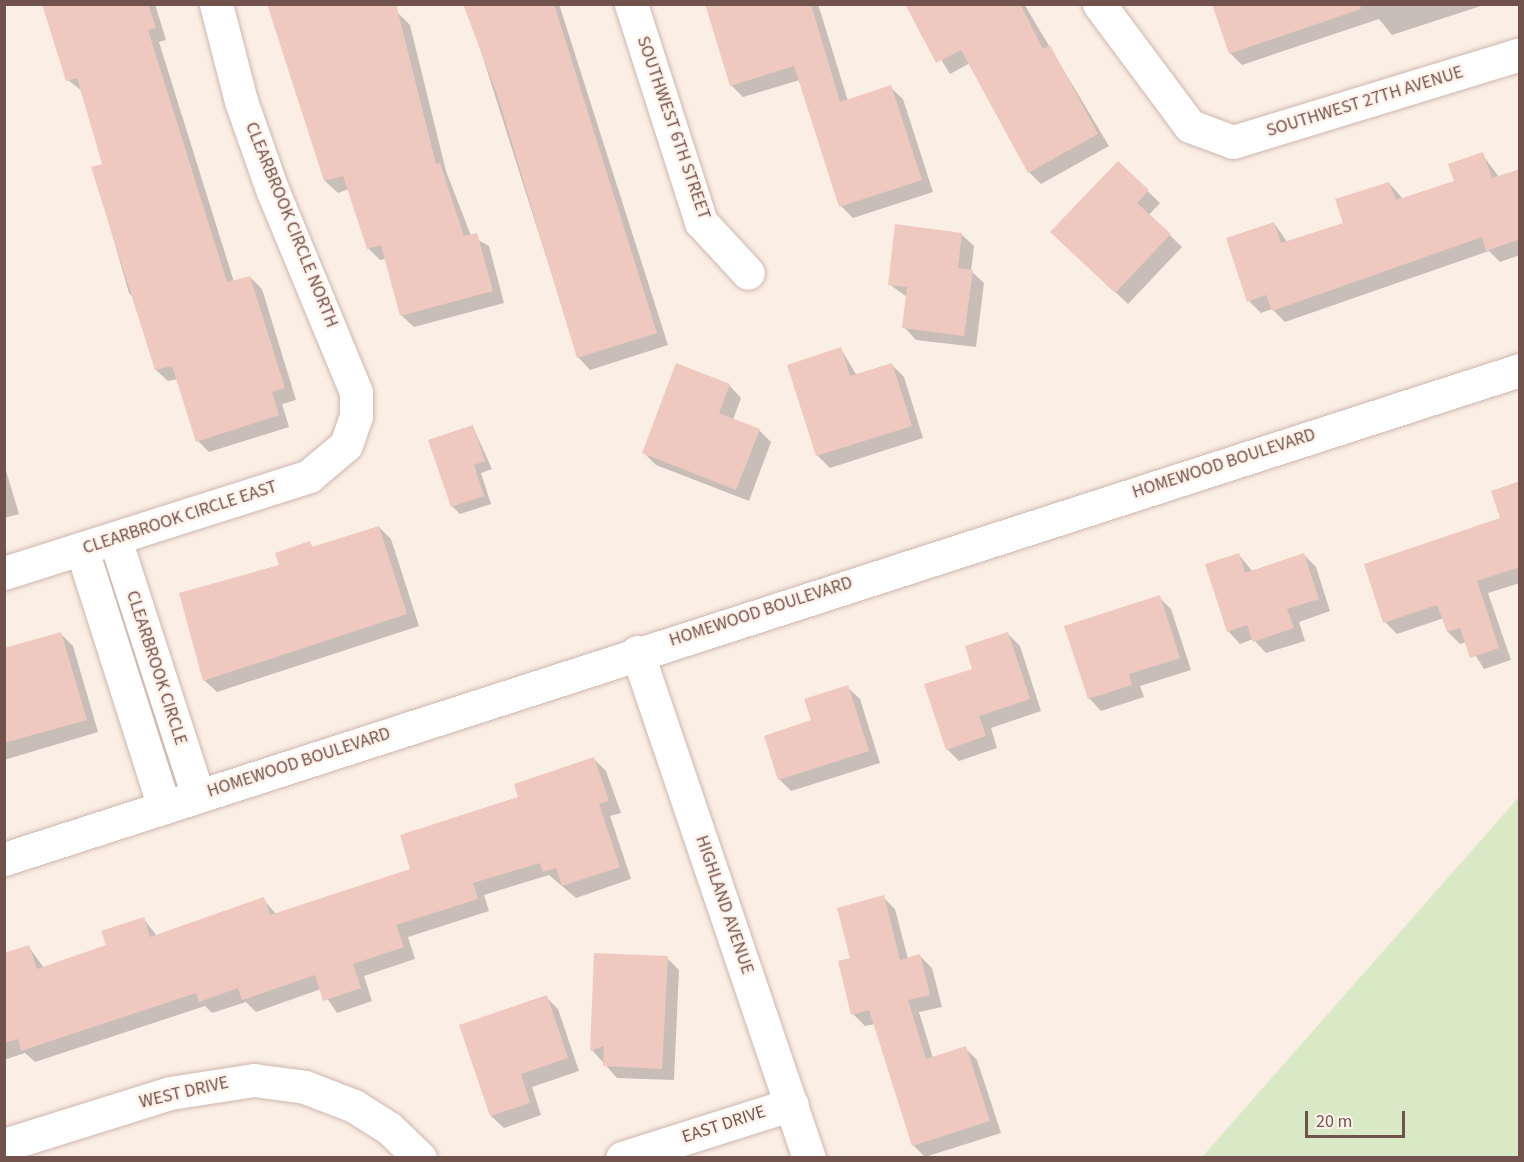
<!DOCTYPE html>
<html>
<head>
<meta charset="utf-8">
<style>
  body { margin:0 }
  #map { position:relative; width:1524px; height:1162px; overflow:hidden; background:#fbeee5; font-family:"Source Sans 3",sans-serif }
  div>[style] { position:absolute }
  [style*='--x'] { left:calc(var(--x)*1px); top:calc(var(--y)*1px); width:calc(var(--w)*1px); rotate:calc(var(--a)*1deg) }
  .green>* { inset:0; background:#d9e8c5 }
  .shadow>* { inset:0; background:#0003 }
  .building>* { inset:0; background:#efc9bf }
  .roads { filter:drop-shadow(0 0 2px #ceb7af) drop-shadow(0 0 2px #ceb7af) }
  .minor>* { height:33px; margin:-16.5px; padding:0 16.5px; transform-origin:16.5px; border-radius:16.5px; background:#fff }
  span { translate:-50% -50%; white-space:nowrap; text-align:center; line-height:1.15; -webkit-text-stroke:5px #fef3eb; paint-order:stroke }
  .street-label { font-size:18px; color:#72524c }
  .frame { position:absolute; inset:0; border:6px solid #72524c; pointer-events:none }
  .scale { position:absolute; left:1305px; top:1111px; width:100px; height:27px; box-sizing:border-box; border:3px solid #72524c; border-top:0; padding-left:8px; font-size:18px; line-height:21px; white-space:nowrap; color:#72524c; -webkit-text-stroke:4px #fef3eb; paint-order:stroke }
</style>
</head>
<body>
<div id="map">
  <div class="green">
    <i style="clip-path:polygon(1519px 797px,1519px 1157px,1202px 1157px)"></i>
  </div>
  <div class="shadow">
    <i style="clip-path:polygon(42px 4px,155px 4px,166px 40px,159px 42px,234px 282px,250px 277px,262px 289px,296px 400px,282px 404px,289px 427px,209px 452px,198px 441px,178px 379px,168px 381px,156px 370px,137px 302px,129px 293px,93px 168px,104px 165px,82px 91px,68px 80px)"></i>
    <i style="clip-path:polygon(466px 4px,559px 4px,668px 345px,590px 370px,578px 357px)"></i>
    <i style="clip-path:polygon(706px 4px,818px 4px,848px 101px,890px 87px,903px 99px,933px 192px,853px 218px,841px 206px,800px 80px,743px 97px,731px 85px)"></i>
    <i style="clip-path:polygon(907px 4px,1024px 4px,1109px 146px,1041px 184px,1029px 172px,970px 63px,950px 74px)"></i>
    <i style="clip-path:polygon(1213px 4px,1487px 4px,1392px 35px,1379px 19px,1242px 65px,1230px 53px)"></i>
    <i style="clip-path:polygon(397px 12px,410px 25px,446px 171px,471px 236px,489px 246px,504px 303px,414px 327px,401px 315px,386px 259px,380px 260px,368px 248px,349px 189px,338px 193px,325px 181px)"></i>
    <i style="clip-path:polygon(1482px 154px,1499px 177px,1520px 170px,1520px 255px,1500px 262px,1489px 251px,1285px 322px,1272px 309px,1261px 313px,1249px 301px,1274px 223px,1288px 243px,1345px 224px,1389px 183px,1403px 199px,1456px 182px)"></i>
    <i style="clip-path:polygon(1118px 163px,1160px 203px,1149px 215px,1182px 247px,1128px 304px,1064px 244px)"></i>
    <i style="clip-path:polygon(961px 234px,974px 246px,971px 271px,984px 283px,976px 347px,916px 340px,904px 327px,907px 297px,889px 284px)"></i>
    <i style="clip-path:polygon(841px 349px,857px 376px,892px 365px,904px 377px,923px 438px,830px 468px,818px 456px,789px 366px)"></i>
    <i style="clip-path:polygon(729px 385px,741px 398px,733px 420px,759px 430px,771px 442px,749px 501px,656px 465px,644px 453px)"></i>
    <i style="clip-path:polygon(473px 427px,492px 469px,481px 473px,491px 504px,460px 514px,452px 506px)"></i>
    <i style="clip-path:polygon(4px 464px,19px 514px,4px 518px)"></i>
    <i style="clip-path:polygon(1520px 483px,1520px 583px,1488px 593px,1511px 660px,1484px 669px,1467px 642px,1460px 644px,1448px 632px,1444px 618px,1397px 634px,1385px 622px,1502px 519px)"></i>
    <i style="clip-path:polygon(379px 527px,391px 539px,419px 626px,217px 692px,204px 680px,281px 566px,309px 543px,314px 548px)"></i>
    <i style="clip-path:polygon(1239px 555px,1253px 572px,1304px 555px,1316px 567px,1330px 611px,1299px 622px,1305px 641px,1266px 653px,1253px 639px,1240px 644px,1228px 631px)"></i>
    <i style="clip-path:polygon(1159px 597px,1171px 609px,1191px 670px,1140px 686px,1144px 697px,1101px 711px,1089px 698px)"></i>
    <i style="clip-path:polygon(61px 634px,73px 646px,98px 732px,4px 760px,4px 650px)"></i>
    <i style="clip-path:polygon(1008px 634px,1020px 646px,1041px 711px,991px 728px,997px 748px,959px 761px,947px 749px,974px 670px)"></i>
    <i style="clip-path:polygon(847px 687px,860px 699px,880px 763px,791px 791px,779px 779px,813px 721px)"></i>
    <i style="clip-path:polygon(594px 759px,606px 771px,621px 813px,610px 816px,631px 879px,576px 898px,549px 875px,484px 895px,489px 911px,408px 937px,415px 959px,364px 976px,372px 1001px,337px 1013px,321px 989px,256px 1012px,246px 1002px,212px 1013px,205px 1006px,35px 1062px,25px 1053px,4px 1060px,4px 955px,29px 947px,44px 968px,108px 946px,143px 918px,157px 936px,263px 899px,276px 914px,412px 869px,520px 798px)"></i>
    <i style="clip-path:polygon(883px 897px,895px 909px,908px 959px,920px 956px,932px 968px,942px 1007px,919px 1012px,933px 1058px,965px 1048px,977px 1060px,1001px 1133px,925px 1157px,913px 1145px,875px 1024px,865px 1026px,853px 1014px,852px 959px)"></i>
    <i style="clip-path:polygon(667px 958px,679px 970px,674px 1080px,617px 1078px,592px 1050px)"></i>
    <i style="clip-path:polygon(546px 997px,558px 1009px,579px 1071px,532px 1087px,541px 1115px,504px 1128px,491px 1116px)"></i>
  </div>
  <div class="building">
    <i style="clip-path:polygon(42px 4px,148px 4px,156px 28px,148px 30px,227px 282px,250px 276px,285px 388px,272px 392px,279px 415px,196px 442px,172px 366px,155px 370px,91px 167px,102px 164px,77px 78px,66px 81px)"></i>
    <i style="clip-path:polygon(267px 4px,396px 4px,436px 164px,440px 163px,464px 236px,477px 233px,493px 291px,400px 316px,381px 245px,367px 249px,343px 176px,324px 181px)"></i>
    <i style="clip-path:polygon(463px 4px,554px 4px,657px 333px,577px 358px,498px 97px)"></i>
    <i style="clip-path:polygon(705px 4px,811px 4px,840px 102px,891px 85px,922px 180px,839px 207px,794px 66px,730px 86px)"></i>
    <i style="clip-path:polygon(905px 4px,1020px 4px,1043px 49px,1050px 45px,1098px 134px,1028px 173px,961px 50px,936px 63px)"></i>
    <i style="clip-path:polygon(1212px 4px,1360px 4px,1361px 9px,1229px 54px)"></i>
    <i style="clip-path:polygon(1483px 152px,1492px 178px,1520px 169px,1520px 239px,1486px 251px,1482px 237px,1272px 311px,1266px 295px,1247px 302px,1226px 238px,1274px 222px,1281px 243px,1343px 223px,1335px 199px,1389px 182px,1396px 200px,1454px 181px,1448px 164px)"></i>
    <i style="clip-path:polygon(1118px 161px,1149px 190px,1137px 203px,1171px 234px,1115px 293px,1050px 232px)"></i>
    <i style="clip-path:polygon(895px 224px,962px 233px,958px 268px,973px 270px,964px 336px,902px 328px,907px 287px,888px 285px)"></i>
    <i style="clip-path:polygon(841px 347px,850px 376px,892px 363px,912px 426px,816px 456px,787px 365px)"></i>
    <i style="clip-path:polygon(676px 363px,730px 384px,719px 413px,760px 429px,736px 490px,642px 453px)"></i>
    <i style="clip-path:polygon(473px 425px,485px 461px,474px 465px,484px 496px,451px 507px,428px 440px)"></i>
    <i style="clip-path:polygon(1520px 481px,1520px 567px,1477px 581px,1499px 648px,1470px 658px,1460px 628px,1447px 632px,1437px 605px,1383px 623px,1364px 564px,1500px 518px,1491px 491px)"></i>
    <i style="clip-path:polygon(379px 526px,407px 614px,203px 681px,179px 593px,279px 565px,275px 553px,310px 541px,312px 547px)"></i>
    <i style="clip-path:polygon(1239px 553px,1245px 573px,1304px 553px,1319px 599px,1287px 609px,1294px 628px,1253px 642px,1247px 625px,1227px 632px,1205px 564px)"></i>
    <i style="clip-path:polygon(1160px 595px,1180px 658px,1129px 674px,1132px 685px,1088px 699px,1064px 626px)"></i>
    <i style="clip-path:polygon(61px 632px,87px 720px,4px 743px,4px 648px)"></i>
    <i style="clip-path:polygon(1008px 632px,1030px 699px,979px 716px,986px 736px,946px 750px,924px 684px,972px 669px,965px 646px)"></i>
    <i style="clip-path:polygon(848px 685px,869px 751px,778px 780px,764px 736px,811px 720px,804px 699px)"></i>
    <i style="clip-path:polygon(594px 757px,609px 801px,599px 804px,620px 867px,562px 886px,556px 868px,543px 872px,540px 863px,473px 883px,478px 899px,396px 925px,404px 947px,353px 964px,361px 988px,323px 1001px,315px 975px,242px 1000px,238px 988px,199px 1002px,196px 993px,21px 1051px,18px 1039px,4px 1043px,4px 953px,29px 945px,37px 969px,106px 945px,101px 931px,144px 917px,150px 937px,264px 897px,270px 915px,410px 869px,400px 835px,518px 797px,514px 784px)"></i>
    <i style="clip-path:polygon(884px 895px,900px 960px,920px 954px,930px 995px,908px 1000px,926px 1059px,966px 1046px,990px 1121px,912px 1146px,869px 1010px,851px 1015px,838px 961px,850px 958px,837px 908px)"></i>
    <i style="clip-path:polygon(594px 953px,668px 956px,662px 1069px,603px 1066px,604px 1046px,590px 1051px)"></i>
    <i style="clip-path:polygon(547px 995px,568px 1058px,521px 1074px,530px 1103px,490px 1116px,459px 1025px)"></i>
  </div>
  <div class="roads">
    <div class="minor">
      <i style="--x:631;--y:4;--w:229;--a:72.2"></i>
      <i style="--x:701;--y:222;--w:69;--a:47.3"></i>
      <i style="--x:1099;--y:4;--w:152;--a:53.3"></i>
      <i style="--x:1190;--y:126;--w:46;--a:20.4"></i>
      <i style="--x:1233;--y:142;--w:300;--a:-17"></i>
      <i style="--x:115;--y:539;--w:270;--a:72.1"></i>
      <i style="--x:82;--y:550;--w:270;--a:72.3"></i>
      <i style="--x:4;--y:573;--w:320;--a:-17.6"></i>
      <i style="--x:309;--y:476;--w:48;--a:-40"></i>
      <i style="--x:346;--y:445;--w:31;--a:-71"></i>
      <i style="--x:356;--y:416;--w:24;--a:-90"></i>
      <i style="--x:356;--y:392;--w:217;--a:-112.5"></i>
      <i style="--x:273;--y:192;--w:96;--a:-109.4"></i>
      <i style="--x:241;--y:101;--w:100;--a:-104.5"></i>
      <i style="--x:637;--y:652;--w:534;--a:71.23"></i>
      <i style="--x:4;--y:859;--w:1593;--a:-17.88"></i>
      <i style="--x:4;--y:1145;--w:174;--a:-17.4"></i>
      <i style="--x:170;--y:1093;--w:85;--a:-8.8"></i>
      <i style="--x:254;--y:1080;--w:51;--a:7.8"></i>
      <i style="--x:305;--y:1087;--w:53;--a:21.2"></i>
      <i style="--x:354;--y:1106;--w:41;--a:32.2"></i>
      <i style="--x:389;--y:1128;--w:43;--a:44.1"></i>
      <i style="--x:622;--y:1158;--w:178;--a:-17.6"></i>
    </div>
  </div>
  <div class="street-label">
    <span style="left:1365px;top:102px;rotate:-17deg">SOUTHWEST 27TH AVENUE</span>
    <span style="left:673px;top:128px;rotate:71deg">SOUTHWEST 6TH STREET</span>
    <span style="left:291px;top:225px;rotate:68deg">CLEARBROOK CIRCLE NORTH</span>
    <span style="left:1224px;top:464px;rotate:-18deg">HOMEWOOD BOULEVARD</span>
    <span style="left:180px;top:518px;rotate:-18deg">CLEARBROOK CIRCLE EAST</span>
    <span style="left:761px;top:612px;rotate:-18deg">HOMEWOOD BOULEVARD</span>
    <span style="left:156px;top:668px;rotate:72deg">CLEARBROOK CIRCLE</span>
    <span style="left:299px;top:763px;rotate:-18deg">HOMEWOOD BOULEVARD</span>
    <span style="left:724px;top:905px;rotate:71deg">HIGHLAND AVENUE</span>
    <span style="left:184px;top:1093px;rotate:-13deg">WEST DRIVE</span>
    <span style="left:724px;top:1125px;rotate:-18deg">EAST DRIVE</span>
  </div>
  <div class="frame"></div>
  <div class="scale">20 m</div>
</div>
</body>
</html>
